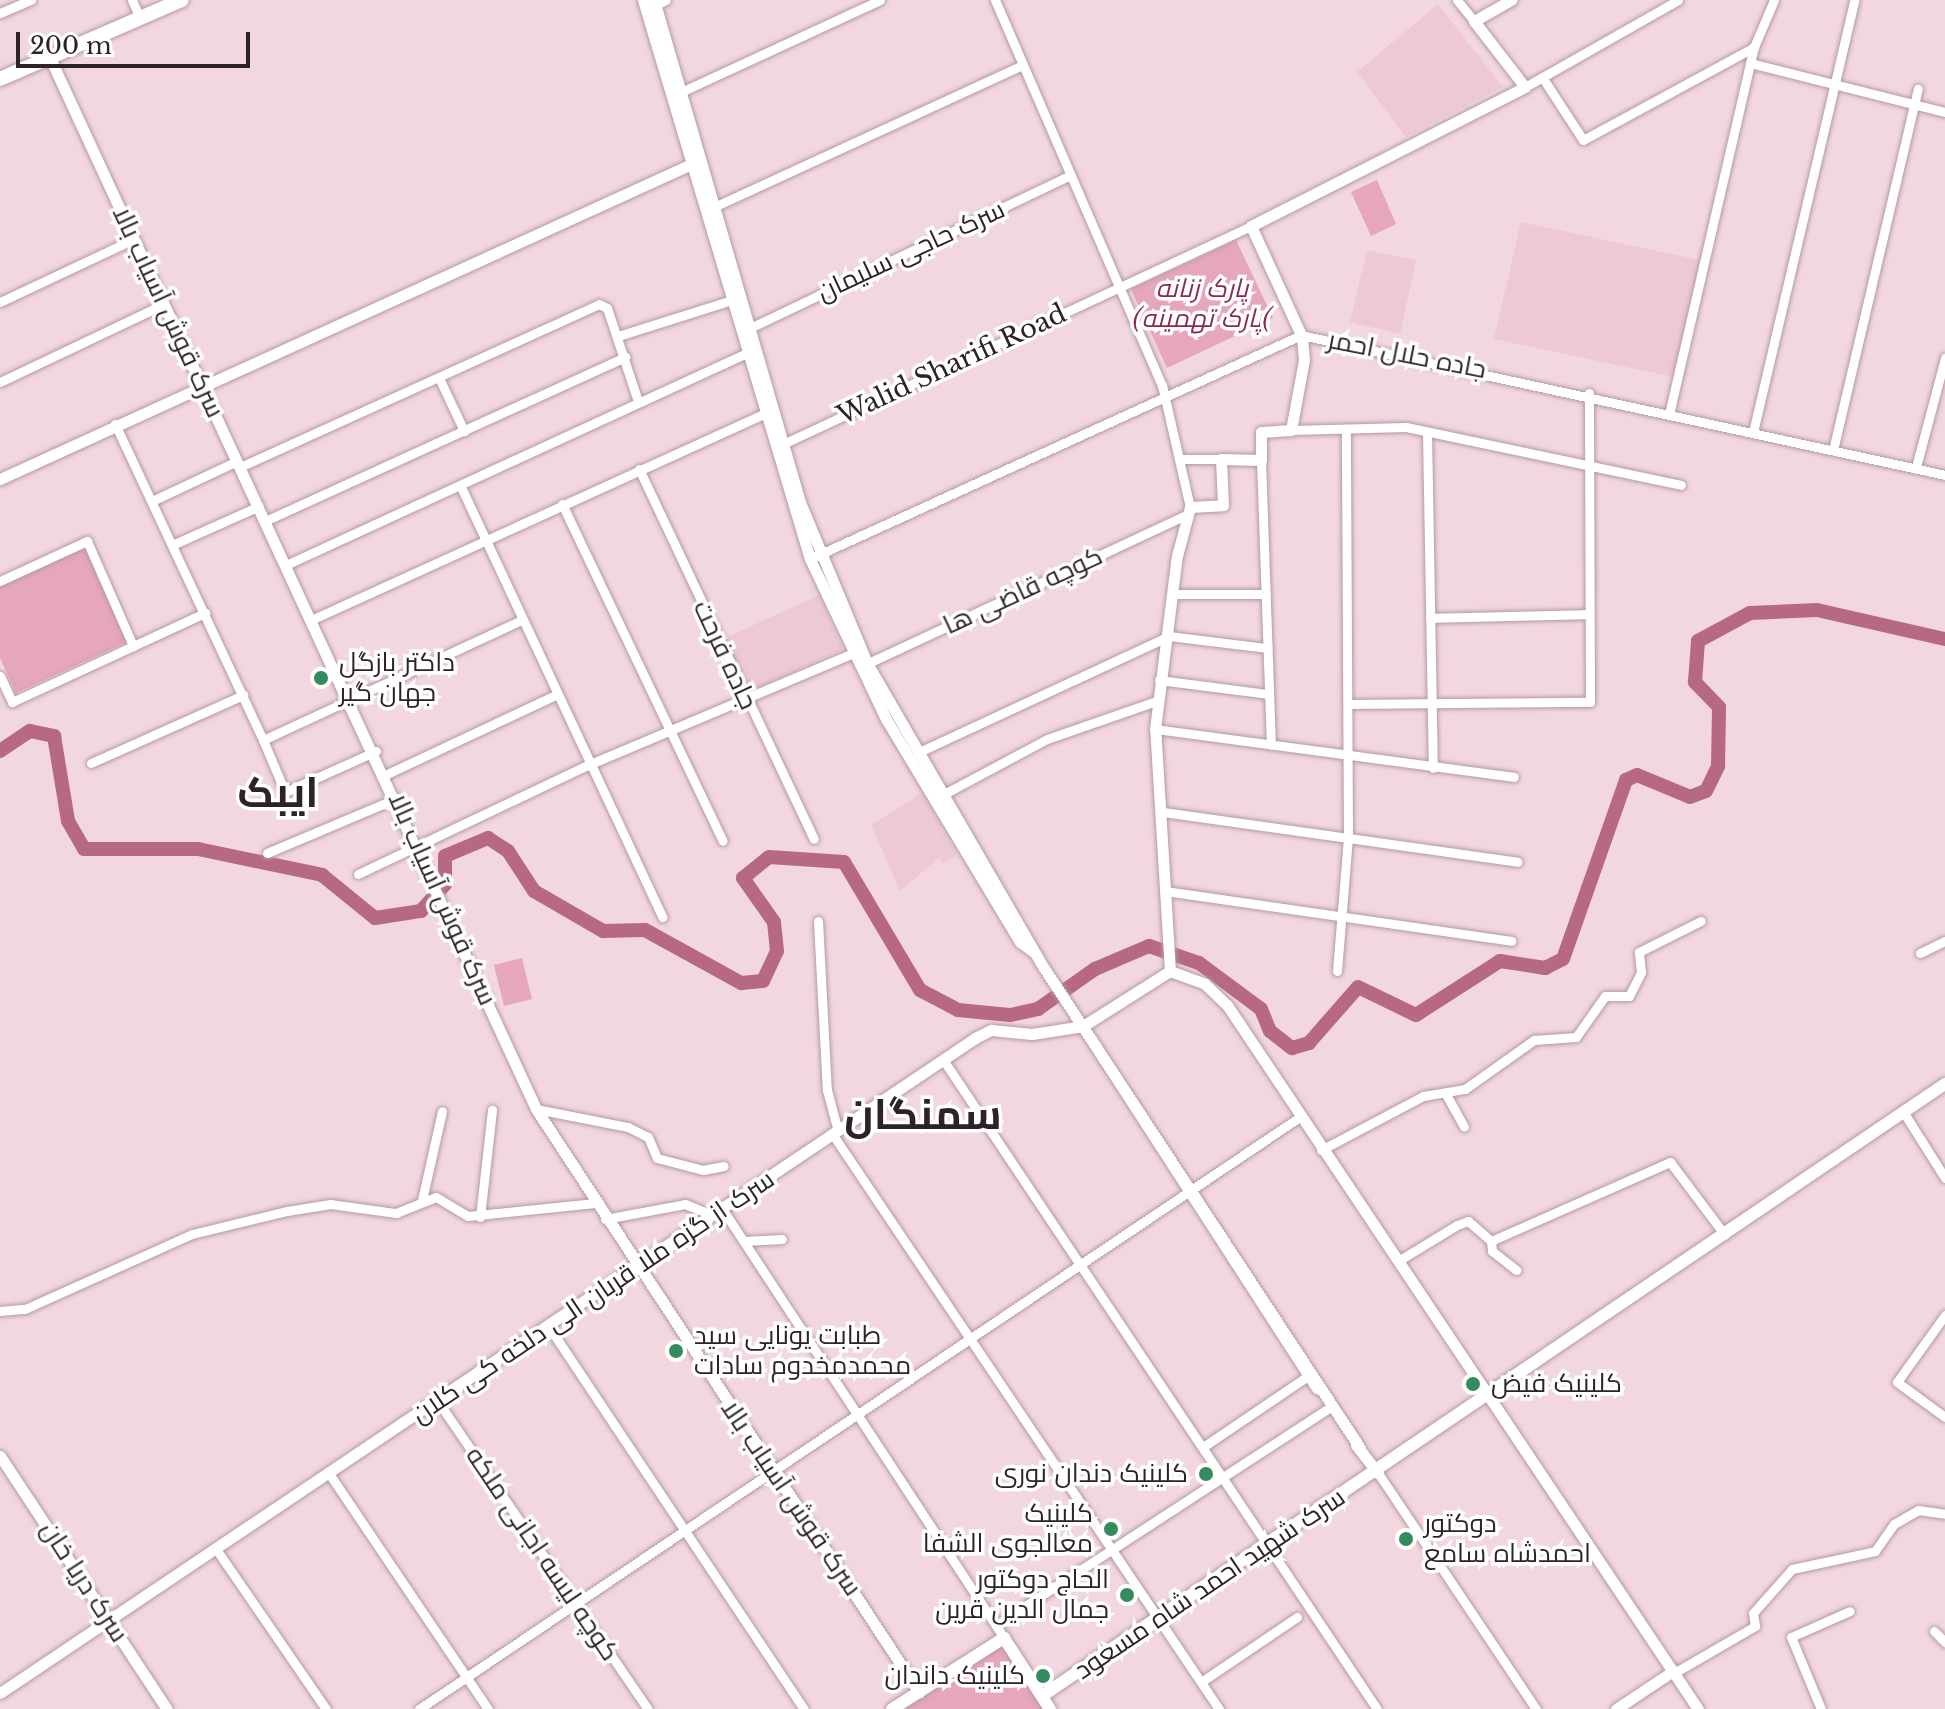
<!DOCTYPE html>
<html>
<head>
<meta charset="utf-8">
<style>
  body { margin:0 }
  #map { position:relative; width:1945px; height:1709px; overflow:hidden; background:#f3d7df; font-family:"Libre Baskerville",Cairo,serif }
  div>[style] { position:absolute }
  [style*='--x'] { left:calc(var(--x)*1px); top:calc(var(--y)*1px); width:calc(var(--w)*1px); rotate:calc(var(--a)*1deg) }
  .built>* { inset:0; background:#edc9d4 }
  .green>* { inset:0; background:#e6a6bb }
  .river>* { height:14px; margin:-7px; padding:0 7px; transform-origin:7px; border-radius:7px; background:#b76885 }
  .roads { filter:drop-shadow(0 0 2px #b49aa2) drop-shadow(0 0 2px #b49aa2) }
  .minor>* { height:9px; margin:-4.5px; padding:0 4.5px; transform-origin:4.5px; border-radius:4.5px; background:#fff }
  .tertiary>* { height:11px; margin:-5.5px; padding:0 5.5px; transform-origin:5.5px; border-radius:5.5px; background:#fff }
  .secondary>* { height:12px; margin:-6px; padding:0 6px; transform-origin:6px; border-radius:6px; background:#fff }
  .trunk>* { height:14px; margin:-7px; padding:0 7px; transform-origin:7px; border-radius:7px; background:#fff }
  .dots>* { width:22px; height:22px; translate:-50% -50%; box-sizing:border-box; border:4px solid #fff; border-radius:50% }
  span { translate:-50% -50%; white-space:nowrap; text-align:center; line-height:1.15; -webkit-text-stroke:7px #fff; paint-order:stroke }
  .street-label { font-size:26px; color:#2d2326 }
  .park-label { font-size:26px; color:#8a2954; font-style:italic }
  .poi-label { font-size:26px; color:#2d2326 }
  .left { translate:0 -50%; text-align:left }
  .right { translate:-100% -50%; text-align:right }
  .town-label { font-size:42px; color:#2d2326; font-weight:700 }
  .scale { position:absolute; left:16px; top:32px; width:234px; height:36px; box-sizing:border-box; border:4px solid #2d2326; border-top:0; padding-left:10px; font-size:24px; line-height:28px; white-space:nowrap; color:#2d2326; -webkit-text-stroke:6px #fff; paint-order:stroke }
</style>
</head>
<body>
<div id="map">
  <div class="built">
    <i style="clip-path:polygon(1438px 4px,1503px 87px,1406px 137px,1357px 72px)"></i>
    <i style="clip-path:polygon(1521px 222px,1700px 260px,1673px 377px,1494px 339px)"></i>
    <i style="clip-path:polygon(1367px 250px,1416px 260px,1400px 334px,1350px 322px)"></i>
    <i style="clip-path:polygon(819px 595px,843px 649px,746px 693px,721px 640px)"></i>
    <i style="clip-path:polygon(922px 793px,957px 855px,943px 864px,939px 858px,900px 891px,871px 825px)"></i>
  </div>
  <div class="green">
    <i style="clip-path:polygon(1377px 180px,1396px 224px,1371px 236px,1351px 192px)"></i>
    <i style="clip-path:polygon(1236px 240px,1273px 318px,1167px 368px,1131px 289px)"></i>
    <i style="clip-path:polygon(85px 547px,127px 642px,16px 693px,0 658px,0 586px)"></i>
    <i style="clip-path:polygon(522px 958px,532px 999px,504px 1006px,494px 965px)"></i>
    <i style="clip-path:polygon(1003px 1644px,1046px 1709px,905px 1709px)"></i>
  </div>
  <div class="river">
    <i style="--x:0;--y:751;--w:36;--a:-34"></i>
    <i style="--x:30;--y:731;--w:25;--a:12"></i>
    <i style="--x:54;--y:736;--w:86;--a:80.6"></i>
    <i style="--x:68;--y:821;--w:32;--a:60"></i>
    <i style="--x:84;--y:849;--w:114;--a:0"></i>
    <i style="--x:198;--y:849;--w:127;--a:11.8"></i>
    <i style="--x:322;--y:875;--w:68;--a:39.1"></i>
    <i style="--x:375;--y:918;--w:47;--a:-8.7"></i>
    <i style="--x:421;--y:911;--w:36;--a:-48"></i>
    <i style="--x:445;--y:884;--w:28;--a:-90"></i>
    <i style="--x:445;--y:856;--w:47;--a:-22.7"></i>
    <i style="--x:488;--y:838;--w:24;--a:33"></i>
    <i style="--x:508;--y:851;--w:48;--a:57"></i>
    <i style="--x:534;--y:891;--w:80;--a:30.1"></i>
    <i style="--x:603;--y:931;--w:42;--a:-1.4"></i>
    <i style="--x:645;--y:930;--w:110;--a:28.9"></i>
    <i style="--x:741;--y:983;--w:22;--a:-5"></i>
    <i style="--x:763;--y:981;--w:33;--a:-65"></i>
    <i style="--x:777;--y:951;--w:29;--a:-96"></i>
    <i style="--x:774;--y:922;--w:54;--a:-125.2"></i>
    <i style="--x:743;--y:878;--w:33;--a:-39"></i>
    <i style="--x:769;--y:857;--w:75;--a:3.8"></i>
    <i style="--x:844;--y:862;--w:149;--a:59.3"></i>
    <i style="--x:920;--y:990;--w:43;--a:27.8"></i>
    <i style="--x:958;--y:1010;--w:52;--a:5.5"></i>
    <i style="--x:1010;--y:1015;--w:29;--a:-12"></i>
    <i style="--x:1038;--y:1009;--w:70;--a:-35.1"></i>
    <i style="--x:1095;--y:969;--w:59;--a:-23.1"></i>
    <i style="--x:1149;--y:946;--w:53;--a:18.8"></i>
    <i style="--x:1199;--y:963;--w:77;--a:36.6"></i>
    <i style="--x:1261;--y:1009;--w:24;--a:68"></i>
    <i style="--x:1270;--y:1031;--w:28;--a:38"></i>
    <i style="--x:1292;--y:1048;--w:18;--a:-16"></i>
    <i style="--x:1309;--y:1043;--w:74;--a:-48.8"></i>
    <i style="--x:1358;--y:987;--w:64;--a:25.8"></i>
    <i style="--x:1416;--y:1015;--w:100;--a:-32.7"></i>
    <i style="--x:1500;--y:961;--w:46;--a:8.8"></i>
    <i style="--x:1545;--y:968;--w:20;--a:-27"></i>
    <i style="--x:1563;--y:959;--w:190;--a:-70.6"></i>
    <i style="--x:1626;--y:780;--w:12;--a:-24"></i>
    <i style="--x:1637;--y:775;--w:57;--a:22.5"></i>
    <i style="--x:1690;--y:797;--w:17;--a:-21"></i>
    <i style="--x:1706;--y:791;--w:28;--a:-64"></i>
    <i style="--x:1718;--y:766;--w:59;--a:-89"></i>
    <i style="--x:1719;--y:707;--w:35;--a:-134"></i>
    <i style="--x:1695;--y:682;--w:41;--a:-85.8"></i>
    <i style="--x:1698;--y:641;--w:59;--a:-28.3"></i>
    <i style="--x:1750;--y:613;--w:67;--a:-2.6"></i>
    <i style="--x:1817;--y:610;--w:131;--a:12.8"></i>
  </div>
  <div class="roads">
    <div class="minor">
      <i style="--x:132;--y:0;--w:20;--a:66"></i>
      <i style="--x:995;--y:0;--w:420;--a:66.6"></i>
      <i style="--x:1162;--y:385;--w:125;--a:77.1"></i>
      <i style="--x:1457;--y:0;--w:27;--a:51"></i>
      <i style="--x:656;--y:5;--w:11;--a:-27"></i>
      <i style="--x:0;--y:13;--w:34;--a:-23"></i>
      <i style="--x:1750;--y:63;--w:201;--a:14.1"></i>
      <i style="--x:1542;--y:77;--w:75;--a:56.9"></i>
      <i style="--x:1583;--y:140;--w:195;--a:-28.5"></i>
      <i style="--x:1525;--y:87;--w:176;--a:-29.6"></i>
      <i style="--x:681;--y:92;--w:219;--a:-24.8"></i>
      <i style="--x:716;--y:206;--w:338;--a:-24.7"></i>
      <i style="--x:0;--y:302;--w:148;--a:-25.2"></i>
      <i style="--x:752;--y:327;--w:353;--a:-25.5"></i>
      <i style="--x:618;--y:336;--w:120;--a:-17.5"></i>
      <i style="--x:439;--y:378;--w:59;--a:64.7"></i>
      <i style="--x:0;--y:382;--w:182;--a:-25.4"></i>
      <i style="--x:1670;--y:410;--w:373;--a:-77"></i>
      <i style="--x:1754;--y:47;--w:51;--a:-66.9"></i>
      <i style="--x:115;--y:424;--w:349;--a:64.9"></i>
      <i style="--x:1754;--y:428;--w:440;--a:-76.8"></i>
      <i style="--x:1291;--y:430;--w:115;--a:-1.5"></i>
      <i style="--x:1406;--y:427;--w:281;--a:11.9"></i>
      <i style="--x:1427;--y:432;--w:336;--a:89"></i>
      <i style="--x:785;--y:443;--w:514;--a:-24.97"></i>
      <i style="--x:1834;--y:446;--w:367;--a:-76.8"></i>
      <i style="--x:1182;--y:459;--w:39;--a:0"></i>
      <i style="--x:1261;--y:460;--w:285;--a:88"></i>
      <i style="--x:240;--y:467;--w:394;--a:-24.4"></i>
      <i style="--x:599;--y:304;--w:9;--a:27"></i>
      <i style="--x:607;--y:308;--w:98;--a:71.6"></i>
      <i style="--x:1916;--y:467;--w:113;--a:-75.1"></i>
      <i style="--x:639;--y:469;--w:409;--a:64.7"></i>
      <i style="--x:461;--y:487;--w:475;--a:64.9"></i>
      <i style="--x:152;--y:501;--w:94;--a:-25.2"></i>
      <i style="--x:562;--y:504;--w:373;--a:64.5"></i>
      <i style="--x:265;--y:521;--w:396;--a:-24.5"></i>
      <i style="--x:172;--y:545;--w:95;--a:-24.1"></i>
      <i style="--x:816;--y:556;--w:533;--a:-24.5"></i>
      <i style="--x:1301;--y:335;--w:659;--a:12.26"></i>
      <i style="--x:288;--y:564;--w:507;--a:-24.7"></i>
      <i style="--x:0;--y:581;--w:96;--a:-24.7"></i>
      <i style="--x:87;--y:541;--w:115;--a:66.3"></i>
      <i style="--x:1175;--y:594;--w:91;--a:0"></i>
      <i style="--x:1430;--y:618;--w:159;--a:-1.4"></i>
      <i style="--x:311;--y:620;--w:504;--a:-24.48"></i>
      <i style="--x:862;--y:666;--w:360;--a:-25"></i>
      <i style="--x:0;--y:676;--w:29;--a:65"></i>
      <i style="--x:12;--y:702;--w:213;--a:-24.8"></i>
      <i style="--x:1159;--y:680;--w:111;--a:7.3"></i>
      <i style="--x:1348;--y:704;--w:242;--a:-0.5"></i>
      <i style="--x:1590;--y:702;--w:309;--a:-90.2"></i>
      <i style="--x:1155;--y:729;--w:362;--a:7.6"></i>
      <i style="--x:376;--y:751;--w:100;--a:155.7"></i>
      <i style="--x:285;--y:792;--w:56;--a:-112.9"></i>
      <i style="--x:263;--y:740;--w:285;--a:-24.9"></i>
      <i style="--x:919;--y:752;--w:276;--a:-24.9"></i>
      <i style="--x:1169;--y:636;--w:99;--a:7"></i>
      <i style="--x:91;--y:763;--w:167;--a:-24.1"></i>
      <i style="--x:387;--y:774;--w:187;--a:-25.1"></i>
      <i style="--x:944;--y:794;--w:117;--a:-28.1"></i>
      <i style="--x:1047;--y:739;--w:115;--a:-19.2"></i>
      <i style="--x:1163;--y:812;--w:358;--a:8"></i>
      <i style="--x:267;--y:853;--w:141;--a:-22.9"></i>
      <i style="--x:358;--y:874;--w:255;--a:-25.4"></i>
      <i style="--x:588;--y:765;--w:293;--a:-22.9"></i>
      <i style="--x:1165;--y:891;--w:350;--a:8.2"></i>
      <i style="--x:818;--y:921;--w:169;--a:87"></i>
      <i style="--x:827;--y:1090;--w:42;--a:75"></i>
      <i style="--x:1920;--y:953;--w:28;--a:-26"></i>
      <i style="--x:1337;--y:971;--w:133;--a:-85.3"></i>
      <i style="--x:1348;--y:838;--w:409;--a:-90.3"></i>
      <i style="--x:944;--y:1061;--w:779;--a:56.25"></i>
      <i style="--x:1447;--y:1096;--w:35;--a:61"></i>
      <i style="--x:536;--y:1109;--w:94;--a:11.1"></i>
      <i style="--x:628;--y:1127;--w:22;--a:27"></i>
      <i style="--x:648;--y:1137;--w:23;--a:67"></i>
      <i style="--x:657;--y:1158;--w:48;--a:14.6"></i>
      <i style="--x:703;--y:1170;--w:21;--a:-11"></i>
      <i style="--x:1904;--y:1113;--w:77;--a:57.8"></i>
      <i style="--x:833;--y:1135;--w:692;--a:56.08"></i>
      <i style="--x:1321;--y:1150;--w:115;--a:-27.9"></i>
      <i style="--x:1423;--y:1096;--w:43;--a:-9.5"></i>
      <i style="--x:1465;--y:1089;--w:85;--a:-35.4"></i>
      <i style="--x:1534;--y:1040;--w:42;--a:-4.1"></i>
      <i style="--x:1576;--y:1037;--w:50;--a:-54.7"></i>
      <i style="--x:1605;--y:996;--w:24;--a:0"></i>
      <i style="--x:1629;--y:996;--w:27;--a:-63"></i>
      <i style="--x:1641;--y:972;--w:20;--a:-96"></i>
      <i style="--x:1639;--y:952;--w:69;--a:-26.6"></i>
      <i style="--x:422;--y:1200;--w:91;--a:-77.3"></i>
      <i style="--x:723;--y:1210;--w:512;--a:56.71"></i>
      <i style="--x:480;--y:1217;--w:108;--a:-83.6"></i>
      <i style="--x:605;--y:1219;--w:81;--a:-10.6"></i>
      <i style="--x:685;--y:1204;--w:31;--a:22"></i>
      <i style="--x:744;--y:1241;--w:38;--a:-3"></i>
      <i style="--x:1491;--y:1241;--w:10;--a:84"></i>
      <i style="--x:1492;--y:1251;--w:31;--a:38"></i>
      <i style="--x:1398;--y:1261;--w:69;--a:-31.4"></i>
      <i style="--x:1457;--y:1225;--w:12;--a:-20"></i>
      <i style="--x:1468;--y:1221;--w:30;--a:41"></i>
      <i style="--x:1491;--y:1241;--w:196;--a:-23.8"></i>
      <i style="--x:1670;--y:1162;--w:91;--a:53"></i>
      <i style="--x:0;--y:1311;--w:25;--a:-5"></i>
      <i style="--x:25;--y:1309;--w:183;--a:-24.2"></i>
      <i style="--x:192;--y:1234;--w:98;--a:-13.6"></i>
      <i style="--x:287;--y:1211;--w:44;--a:-9.2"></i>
      <i style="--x:330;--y:1204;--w:67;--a:7.8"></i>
      <i style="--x:396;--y:1213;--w:43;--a:-21.8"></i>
      <i style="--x:436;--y:1197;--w:37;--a:31"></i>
      <i style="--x:468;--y:1216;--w:128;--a:-5.8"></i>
      <i style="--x:1945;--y:1315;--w:82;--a:125.6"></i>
      <i style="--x:1897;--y:1382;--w:59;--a:36.1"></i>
      <i style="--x:549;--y:1327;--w:459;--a:56.3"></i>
      <i style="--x:437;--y:1400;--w:374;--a:55.7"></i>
      <i style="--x:1203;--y:1447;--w:127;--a:-34.1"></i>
      <i style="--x:328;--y:1472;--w:286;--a:56"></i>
      <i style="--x:1378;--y:1473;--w:284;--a:56.2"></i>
      <i style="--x:216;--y:1549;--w:194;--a:55.5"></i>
      <i style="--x:996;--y:1625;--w:399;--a:-33.1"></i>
      <i style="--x:1934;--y:1631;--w:16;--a:45"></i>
      <i style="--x:1674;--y:1673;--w:94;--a:-30.1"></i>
      <i style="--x:1755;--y:1626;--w:13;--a:-99"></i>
      <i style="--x:1753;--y:1613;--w:59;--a:-48.4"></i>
      <i style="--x:1792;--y:1569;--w:85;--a:-12.2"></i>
      <i style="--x:1875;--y:1551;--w:33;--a:-55"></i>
      <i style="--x:1894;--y:1524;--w:28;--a:-30"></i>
      <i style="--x:1918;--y:1510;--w:27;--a:8"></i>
      <i style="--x:1201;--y:1682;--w:116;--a:-34.1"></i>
      <i style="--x:419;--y:1709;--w:1063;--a:-33.91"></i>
      <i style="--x:1821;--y:1709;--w:78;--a:-112.6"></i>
      <i style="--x:1791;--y:1637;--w:64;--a:-23.8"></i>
    </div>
    <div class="tertiary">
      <i style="--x:643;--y:0;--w:583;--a:73.37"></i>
      <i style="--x:810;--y:559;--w:177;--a:64.6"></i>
      <i style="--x:886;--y:719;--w:260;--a:59"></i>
      <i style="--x:1020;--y:942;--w:17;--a:36"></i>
      <i style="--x:654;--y:0;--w:523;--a:73.78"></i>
      <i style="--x:800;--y:502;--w:174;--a:67.4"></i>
      <i style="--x:867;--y:663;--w:353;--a:59.9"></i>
      <i style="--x:1044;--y:968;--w:575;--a:56.64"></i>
      <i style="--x:50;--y:58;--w:1158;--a:65.18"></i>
      <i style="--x:536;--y:1109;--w:698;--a:56.7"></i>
      <i style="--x:0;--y:479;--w:767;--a:-24.49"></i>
      <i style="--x:1170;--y:971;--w:242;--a:-93.5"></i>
      <i style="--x:1155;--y:729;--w:174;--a:-82.8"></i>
      <i style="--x:1177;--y:556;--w:51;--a:-75.1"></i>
      <i style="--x:1190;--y:507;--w:33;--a:-3"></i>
      <i style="--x:1223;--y:505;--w:46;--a:-92.5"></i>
      <i style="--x:1221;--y:459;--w:40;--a:1.4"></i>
      <i style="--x:1261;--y:460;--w:28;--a:-90"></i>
      <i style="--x:1261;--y:432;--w:30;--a:-4"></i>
      <i style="--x:1291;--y:430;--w:71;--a:-79.5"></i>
      <i style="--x:1304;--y:360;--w:23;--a:-95"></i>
      <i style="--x:1302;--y:337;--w:122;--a:-114.7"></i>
      <i style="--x:1251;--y:226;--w:307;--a:-26.9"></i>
      <i style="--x:1525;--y:87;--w:83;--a:-127.7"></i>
      <i style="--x:1474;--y:21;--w:43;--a:-29.6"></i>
      <i style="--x:1170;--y:971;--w:37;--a:20"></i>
      <i style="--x:1205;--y:984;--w:30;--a:44"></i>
      <i style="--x:1227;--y:1005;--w:847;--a:56.22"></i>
      <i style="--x:1091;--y:1039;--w:416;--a:57.1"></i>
      <i style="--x:1356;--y:1445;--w:36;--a:52"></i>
      <i style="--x:0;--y:1456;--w:303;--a:56.6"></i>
      <i style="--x:0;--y:1693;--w:1175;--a:-33.89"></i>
      <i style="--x:975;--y:1038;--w:18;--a:-27"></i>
      <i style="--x:991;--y:1030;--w:41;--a:5.6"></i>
      <i style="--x:1032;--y:1034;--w:52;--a:-8.9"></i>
      <i style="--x:1083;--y:1026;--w:103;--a:-32.3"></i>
      <i style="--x:1616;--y:1709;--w:69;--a:-33.7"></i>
    </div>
    <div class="secondary">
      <i style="--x:1042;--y:1696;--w:1091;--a:-34.13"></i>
      <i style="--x:892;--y:1709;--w:133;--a:-32.4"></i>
      <i style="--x:1004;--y:1638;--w:85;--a:57.1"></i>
    </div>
    <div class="trunk">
      <i style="--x:0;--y:79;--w:198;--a:-23.5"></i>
    </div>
  </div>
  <div class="dots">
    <i style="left:321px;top:678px;background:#358b5e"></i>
    <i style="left:676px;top:1351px;background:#358b5e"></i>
    <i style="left:1473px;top:1384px;background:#358b5e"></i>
    <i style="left:1206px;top:1474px;background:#358b5e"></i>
    <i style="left:1111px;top:1529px;background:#358b5e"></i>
    <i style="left:1406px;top:1539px;background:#358b5e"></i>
    <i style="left:1127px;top:1595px;background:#358b5e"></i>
    <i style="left:1043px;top:1676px;background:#358b5e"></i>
  </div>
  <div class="street-label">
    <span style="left:911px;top:251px;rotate:-25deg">سرک حاجی سلیمان</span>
    <span style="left:168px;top:312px;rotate:65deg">سرک قوش آسیاب بالا</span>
    <span style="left:1407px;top:355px;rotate:11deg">جاده حلال احمر</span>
    <span style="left:952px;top:365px;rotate:-25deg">Walid Sharifi Road</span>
    <span style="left:1023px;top:591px;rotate:-25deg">کوچه قاضی ها</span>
    <span style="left:725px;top:655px;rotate:65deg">جاده فرحت</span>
    <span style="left:442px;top:899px;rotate:66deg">سرک قوش آسیاب بالا</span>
    <span style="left:593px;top:1297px;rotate:-34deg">سرک از گزه ملا قربان الی دلخه کی کلان</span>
    <span style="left:791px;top:1498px;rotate:56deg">سرک قوش آسیاب بالا</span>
    <span style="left:542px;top:1554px;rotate:56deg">کوچه لیسه اجانی ملکه</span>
    <span style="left:84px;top:1582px;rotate:57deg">سرک دریا خان</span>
    <span style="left:1210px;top:1584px;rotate:-34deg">سرک شهید احمد شاه مسعود</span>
  </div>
  <div class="park-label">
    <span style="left:1202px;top:304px">پارک زنانه<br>(پارک تهمینه(</span>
  </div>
  <div class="poi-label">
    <span class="left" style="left:339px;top:678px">داکتر بازگل<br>جهان گیر</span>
    <span class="left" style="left:694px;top:1351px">طبابت یونایی سید<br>محمدمخدوم سادات</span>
    <span class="left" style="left:1491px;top:1384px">کلینیک فیض</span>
    <span class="right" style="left:1188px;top:1474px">کلینیک دندان نوری</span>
    <span class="right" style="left:1093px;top:1529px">کلینیک<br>معالجوی الشفا</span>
    <span class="left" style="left:1424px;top:1539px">دوکتور<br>احمدشاه سامع</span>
    <span class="right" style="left:1109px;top:1595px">الحاج دوکتور<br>جمال الدین قرین</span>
    <span class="right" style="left:1025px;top:1676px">کلینیک داندان</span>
  </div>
  <div class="town-label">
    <span style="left:278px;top:792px">ایبک</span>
    <span style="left:923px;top:1114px">سمنگان</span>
  </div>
  <div class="scale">200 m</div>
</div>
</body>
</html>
